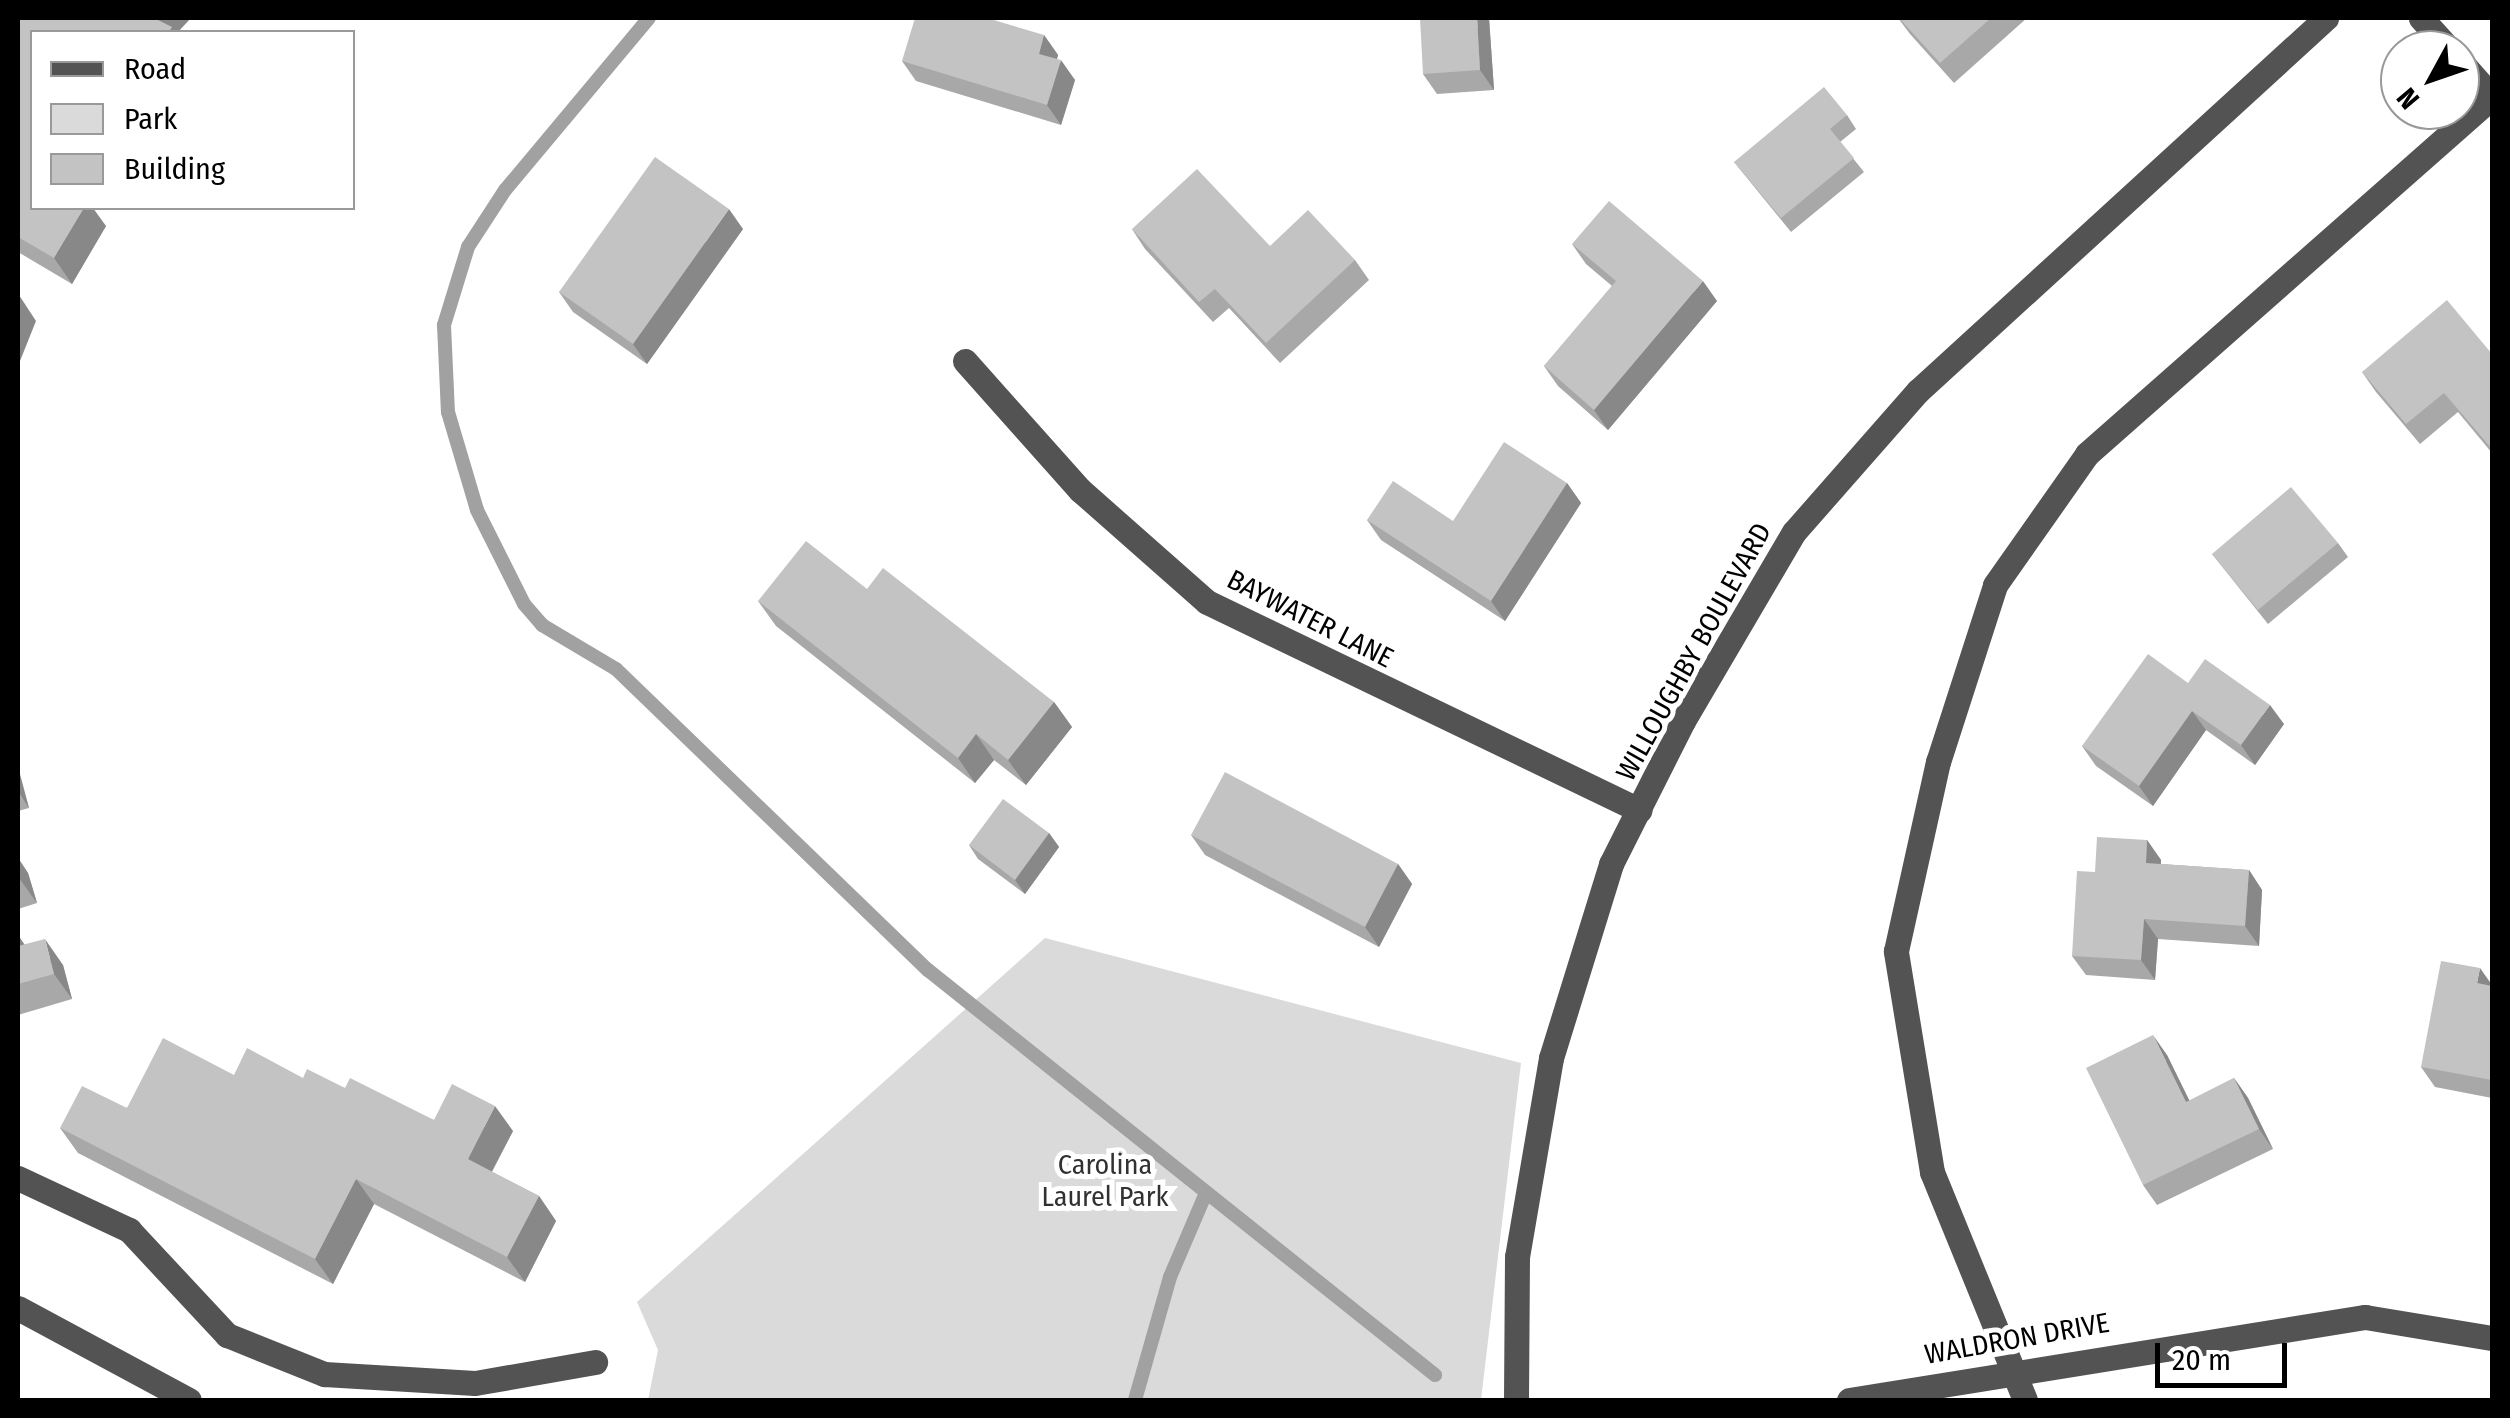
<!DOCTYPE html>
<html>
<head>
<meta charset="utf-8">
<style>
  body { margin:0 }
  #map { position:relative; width:2510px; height:1418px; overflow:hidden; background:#fff; font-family:"Fira Sans Condensed",sans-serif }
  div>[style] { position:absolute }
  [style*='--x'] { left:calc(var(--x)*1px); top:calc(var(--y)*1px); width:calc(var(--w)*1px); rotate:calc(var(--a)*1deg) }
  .green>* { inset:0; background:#dadada }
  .stream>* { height:14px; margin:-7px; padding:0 7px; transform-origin:7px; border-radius:7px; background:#a1a1a1 }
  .minor>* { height:25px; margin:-12.5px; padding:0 12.5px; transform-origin:12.5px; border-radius:12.5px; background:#535353 }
  .wall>* { inset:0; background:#a8a8a8 }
  .shaded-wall>* { inset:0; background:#888 }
  .building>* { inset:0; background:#c3c3c3 }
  span { translate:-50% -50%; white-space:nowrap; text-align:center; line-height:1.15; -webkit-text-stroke:10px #fff; paint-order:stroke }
  .street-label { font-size:28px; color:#000 }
  .park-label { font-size:28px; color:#313131 }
  .frame { position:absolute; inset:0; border:20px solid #000; pointer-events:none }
  .legend { position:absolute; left:30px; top:30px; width:325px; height:180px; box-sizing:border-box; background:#fff; border:2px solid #999; margin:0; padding:12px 18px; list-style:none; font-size:30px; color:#000 }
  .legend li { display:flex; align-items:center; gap:20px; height:50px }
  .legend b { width:50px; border:2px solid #999 }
  .north { position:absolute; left:2380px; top:30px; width:100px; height:100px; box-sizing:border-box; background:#fff; border:2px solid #999; border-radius:50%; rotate:230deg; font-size:28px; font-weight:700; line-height:40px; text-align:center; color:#000 }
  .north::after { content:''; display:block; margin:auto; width:35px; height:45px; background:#000; clip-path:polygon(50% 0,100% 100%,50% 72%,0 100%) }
  .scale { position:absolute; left:2155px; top:1343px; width:132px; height:45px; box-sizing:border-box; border:5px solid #000; border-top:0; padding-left:12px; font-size:30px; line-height:35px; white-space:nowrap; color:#000; -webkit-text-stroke:8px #fff; paint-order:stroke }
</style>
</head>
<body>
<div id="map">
  <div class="green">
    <i style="clip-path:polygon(1045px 938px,1521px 1063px,1481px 1400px,648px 1400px,658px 1350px,637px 1302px)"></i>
  </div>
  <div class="stream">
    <i style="--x:649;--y:18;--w:224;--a:129.9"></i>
    <i style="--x:505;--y:190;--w:68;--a:123"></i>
    <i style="--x:468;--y:247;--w:82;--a:107.1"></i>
    <i style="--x:444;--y:325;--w:87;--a:87.4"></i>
    <i style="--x:448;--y:412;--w:102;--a:73.5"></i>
    <i style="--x:477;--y:510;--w:105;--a:63.4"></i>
    <i style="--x:524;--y:604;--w:28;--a:49"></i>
    <i style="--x:542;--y:625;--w:86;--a:30.7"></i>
    <i style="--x:616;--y:669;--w:434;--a:44"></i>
    <i style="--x:928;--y:970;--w:649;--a:38.62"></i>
    <i style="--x:1135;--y:1400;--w:128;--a:-74.1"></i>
    <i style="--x:1170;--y:1277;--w:91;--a:-66.8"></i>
  </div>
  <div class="minor">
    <i style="--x:2421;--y:18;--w:43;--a:47.8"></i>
    <i style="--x:965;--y:361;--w:173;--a:48.3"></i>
    <i style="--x:1080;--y:490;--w:169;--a:41.4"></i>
    <i style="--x:1207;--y:602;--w:480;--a:25.7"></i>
    <i style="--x:18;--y:1178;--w:123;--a:25.1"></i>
    <i style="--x:129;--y:1230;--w:144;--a:47"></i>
    <i style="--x:227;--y:1335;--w:105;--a:21.9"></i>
    <i style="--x:324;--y:1374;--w:151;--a:3.4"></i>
    <i style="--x:475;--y:1383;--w:122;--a:-9.9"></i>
    <i style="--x:18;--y:1308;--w:194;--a:28.3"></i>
    <i style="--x:1516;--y:1400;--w:143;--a:-89.6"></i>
    <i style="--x:1517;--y:1257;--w:202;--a:-80.3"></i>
    <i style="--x:1551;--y:1058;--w:203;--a:-72.8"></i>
    <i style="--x:1611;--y:864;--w:160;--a:-63.3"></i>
    <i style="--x:1683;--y:721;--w:219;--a:-59.6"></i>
    <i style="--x:1794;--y:532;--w:188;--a:-48.7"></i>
    <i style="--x:1918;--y:391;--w:553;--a:-42.43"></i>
    <i style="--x:1849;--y:1400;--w:523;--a:-9.14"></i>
    <i style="--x:2365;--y:1317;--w:129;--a:9.4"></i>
    <i style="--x:2025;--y:1400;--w:246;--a:-112.2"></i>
    <i style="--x:1932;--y:1172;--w:224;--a:-99.3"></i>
    <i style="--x:1896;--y:951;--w:194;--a:-77.5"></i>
    <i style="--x:1938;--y:762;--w:186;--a:-72.1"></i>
    <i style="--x:1995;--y:585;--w:160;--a:-54.9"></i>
    <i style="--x:2087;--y:454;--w:540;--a:-41.4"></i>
    <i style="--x:2492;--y:97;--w:48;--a:-131.6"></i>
  </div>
  <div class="wall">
    <i style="clip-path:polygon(18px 18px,32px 32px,32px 208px,106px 226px,72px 284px,18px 252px)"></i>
    <i style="clip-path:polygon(1489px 18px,1494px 90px,1437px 94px,1423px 74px)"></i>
    <i style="clip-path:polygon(1898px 18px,2027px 18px,1954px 83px,1910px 34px)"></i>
    <i style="clip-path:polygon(1044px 35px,1058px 55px,1057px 59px,1075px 80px,1061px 125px,916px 81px,902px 61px)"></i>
    <i style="clip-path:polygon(1847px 115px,1856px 129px,1840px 142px,1864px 172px,1791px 232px,1734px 162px)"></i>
    <i style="clip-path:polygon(743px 229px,647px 364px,573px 312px,559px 292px)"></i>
    <i style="clip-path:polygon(1132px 229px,1270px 246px,1355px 260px,1369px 280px,1280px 363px,1229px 308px,1213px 322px,1145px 249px)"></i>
    <i style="clip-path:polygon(1572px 244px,1717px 301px,1608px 430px,1558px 386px,1544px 366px,1612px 286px,1586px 264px)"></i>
    <i style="clip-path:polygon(2492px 354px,2492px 453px,2458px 412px,2420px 444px,2376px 392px,2362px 372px)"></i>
    <i style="clip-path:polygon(1567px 483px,1581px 503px,1505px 621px,1381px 540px,1367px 520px,1453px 521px)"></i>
    <i style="clip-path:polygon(2338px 543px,2348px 557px,2268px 624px,2212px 554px)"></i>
    <i style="clip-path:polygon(867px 589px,1054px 702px,1072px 727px,1026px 785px,994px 760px,975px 783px,776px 626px,758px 601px)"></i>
    <i style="clip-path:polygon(2188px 683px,2284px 724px,2255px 765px,2206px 730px,2153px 806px,2096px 766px,2082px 746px)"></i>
    <i style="clip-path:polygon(18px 771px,29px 808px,18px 811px)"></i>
    <i style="clip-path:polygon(1049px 833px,1059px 847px,1025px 894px,978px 859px,969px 845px)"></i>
    <i style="clip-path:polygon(1191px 835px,1398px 864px,1412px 884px,1379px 947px,1205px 855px)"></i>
    <i style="clip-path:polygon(2147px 840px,2161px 860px,2161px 864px,2249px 870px,2262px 890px,2259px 946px,2158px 939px,2155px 980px,2086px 975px,2072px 956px,2095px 872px)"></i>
    <i style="clip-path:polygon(18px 858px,28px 873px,37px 903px,18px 909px)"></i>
    <i style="clip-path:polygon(18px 935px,24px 945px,63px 965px,72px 999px,18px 1015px)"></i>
    <i style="clip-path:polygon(2492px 985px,2492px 1098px,2435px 1087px,2421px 1067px)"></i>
    <i style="clip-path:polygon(2167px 1055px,2189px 1101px,2234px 1078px,2248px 1098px,2273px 1149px,2157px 1205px,2143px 1185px)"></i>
    <i style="clip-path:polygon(234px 1075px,303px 1078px,345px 1088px,434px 1120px,513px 1131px,492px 1172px,539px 1196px,556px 1221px,525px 1282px,374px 1204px,333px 1284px,78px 1153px,60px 1128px)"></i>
  </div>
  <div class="shaded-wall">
    <i style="clip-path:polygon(153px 18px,191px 18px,178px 32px,163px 32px)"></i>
    <i style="clip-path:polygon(1477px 18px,1489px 18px,1494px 90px,1480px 70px)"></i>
    <i style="clip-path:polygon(1044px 35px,1058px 55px,1053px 73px,1039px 54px)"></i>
    <i style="clip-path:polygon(1061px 60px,1075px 80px,1061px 125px,1047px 105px)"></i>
    <i style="clip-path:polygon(79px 208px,93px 208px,106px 226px,72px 284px,54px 258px)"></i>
    <i style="clip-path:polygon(729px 209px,743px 229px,647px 364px,633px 344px)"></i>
    <i style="clip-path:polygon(1703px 281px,1717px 301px,1608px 430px,1594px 410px)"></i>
    <i style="clip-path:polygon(19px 295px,36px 321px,18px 366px,18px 298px)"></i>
    <i style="clip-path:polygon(1567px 483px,1581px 503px,1505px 621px,1491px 601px)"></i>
    <i style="clip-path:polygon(1054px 702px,1072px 727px,1026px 785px,1008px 760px)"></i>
    <i style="clip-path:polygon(2270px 705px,2284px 724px,2255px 765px,2241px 745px)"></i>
    <i style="clip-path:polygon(2192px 711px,2206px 730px,2153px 806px,2139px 786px)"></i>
    <i style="clip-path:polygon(976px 734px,994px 760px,975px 783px,958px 758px)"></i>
    <i style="clip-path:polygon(18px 771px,20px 774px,29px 808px,18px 791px)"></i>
    <i style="clip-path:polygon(1049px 833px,1059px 847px,1025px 894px,1015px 880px)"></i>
    <i style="clip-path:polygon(2147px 840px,2161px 860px,2159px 883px,2146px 863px)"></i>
    <i style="clip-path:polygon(18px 858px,28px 873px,37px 903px,19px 878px,18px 872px)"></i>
    <i style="clip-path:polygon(1398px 864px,1412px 884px,1379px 947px,1365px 927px)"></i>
    <i style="clip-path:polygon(2249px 870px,2262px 890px,2259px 946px,2245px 926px)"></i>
    <i style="clip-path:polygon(2144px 919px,2158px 939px,2155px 980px,2141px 960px)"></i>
    <i style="clip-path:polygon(18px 935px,31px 954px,18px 949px)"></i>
    <i style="clip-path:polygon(45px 939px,63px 965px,72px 999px,54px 974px)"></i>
    <i style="clip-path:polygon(2480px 968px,2492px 985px,2492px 996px,2477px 983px)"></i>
    <i style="clip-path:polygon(2153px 1035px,2167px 1055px,2200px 1122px,2186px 1102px)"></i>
    <i style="clip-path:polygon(2234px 1078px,2248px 1098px,2273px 1149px,2259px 1129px)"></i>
    <i style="clip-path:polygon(495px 1106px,513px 1131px,485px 1184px,468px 1159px)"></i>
    <i style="clip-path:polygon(356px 1179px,374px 1204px,333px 1284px,315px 1259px)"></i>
    <i style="clip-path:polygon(539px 1196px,556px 1221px,525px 1282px,507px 1257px)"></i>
  </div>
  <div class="building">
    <i style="clip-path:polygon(18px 18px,154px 18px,172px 27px,169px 32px,32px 32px,32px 208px,84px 208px,54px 258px,18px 237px)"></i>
    <i style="clip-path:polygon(915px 18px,987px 18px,1044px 35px,1039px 54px,1061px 60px,1047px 105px,902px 61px)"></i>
    <i style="clip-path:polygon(1420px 18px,1477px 18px,1480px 70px,1423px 74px)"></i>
    <i style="clip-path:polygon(1899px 18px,1991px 18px,1940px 63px)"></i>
    <i style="clip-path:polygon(1824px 87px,1847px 115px,1830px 129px,1854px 158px,1781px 218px,1734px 162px)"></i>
    <i style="clip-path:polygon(655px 157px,729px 209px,633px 344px,559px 292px)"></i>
    <i style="clip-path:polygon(1197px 169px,1270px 246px,1308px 210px,1355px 260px,1266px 343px,1215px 289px,1199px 302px,1132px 229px)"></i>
    <i style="clip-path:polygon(1609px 201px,1703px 281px,1594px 410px,1544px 366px,1616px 281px,1572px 244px)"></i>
    <i style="clip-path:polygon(2447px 300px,2492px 354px,2492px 449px,2444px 393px,2406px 424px,2362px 372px)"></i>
    <i style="clip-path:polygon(1504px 442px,1567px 483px,1491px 601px,1367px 520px,1393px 481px,1453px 521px)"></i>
    <i style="clip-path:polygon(2291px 487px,2338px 543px,2258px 610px,2212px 554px)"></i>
    <i style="clip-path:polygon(806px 541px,867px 589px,883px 568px,1054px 702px,1008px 760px,976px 734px,958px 758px,758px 601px)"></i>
    <i style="clip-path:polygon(2148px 654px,2188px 683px,2205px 659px,2270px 705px,2241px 745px,2192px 711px,2139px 786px,2082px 746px)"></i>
    <i style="clip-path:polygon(1225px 772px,1398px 864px,1365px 927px,1191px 835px)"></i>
    <i style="clip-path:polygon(1003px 799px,1049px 833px,1015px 880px,969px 845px)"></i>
    <i style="clip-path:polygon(2097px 837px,2147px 840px,2146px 863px,2249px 870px,2245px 926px,2144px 919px,2141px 960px,2072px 956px,2077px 871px,2095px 872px)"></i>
    <i style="clip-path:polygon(45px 939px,54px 974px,18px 984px,18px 946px)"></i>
    <i style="clip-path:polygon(2441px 961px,2480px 968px,2477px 983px,2492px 986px,2492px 1080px,2421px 1067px)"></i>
    <i style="clip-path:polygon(2153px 1035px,2186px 1102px,2234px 1078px,2259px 1129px,2143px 1185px,2086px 1068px)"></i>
    <i style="clip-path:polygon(163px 1038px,234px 1075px,247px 1048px,303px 1078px,307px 1069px,345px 1088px,350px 1078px,434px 1120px,452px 1084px,495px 1106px,468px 1159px,539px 1196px,507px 1257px,356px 1179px,315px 1259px,60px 1128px,82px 1086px,127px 1108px)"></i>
  </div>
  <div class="street-label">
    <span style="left:1310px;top:619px;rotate:27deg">BAYWATER LANE</span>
    <span style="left:1694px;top:652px;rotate:-61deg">WILLOUGHBY BOULEVARD</span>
    <span style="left:2017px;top:1339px;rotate:-10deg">WALDRON DRIVE</span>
  </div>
  <div class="park-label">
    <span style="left:1105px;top:1181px">Carolina<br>Laurel Park</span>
  </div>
  <div class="frame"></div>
  <ul class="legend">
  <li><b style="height:12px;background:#535353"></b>Road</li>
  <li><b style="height:28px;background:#dadada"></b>Park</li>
  <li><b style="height:28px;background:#c3c3c3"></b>Building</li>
  </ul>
  <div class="north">N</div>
  <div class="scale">20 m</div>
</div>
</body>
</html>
